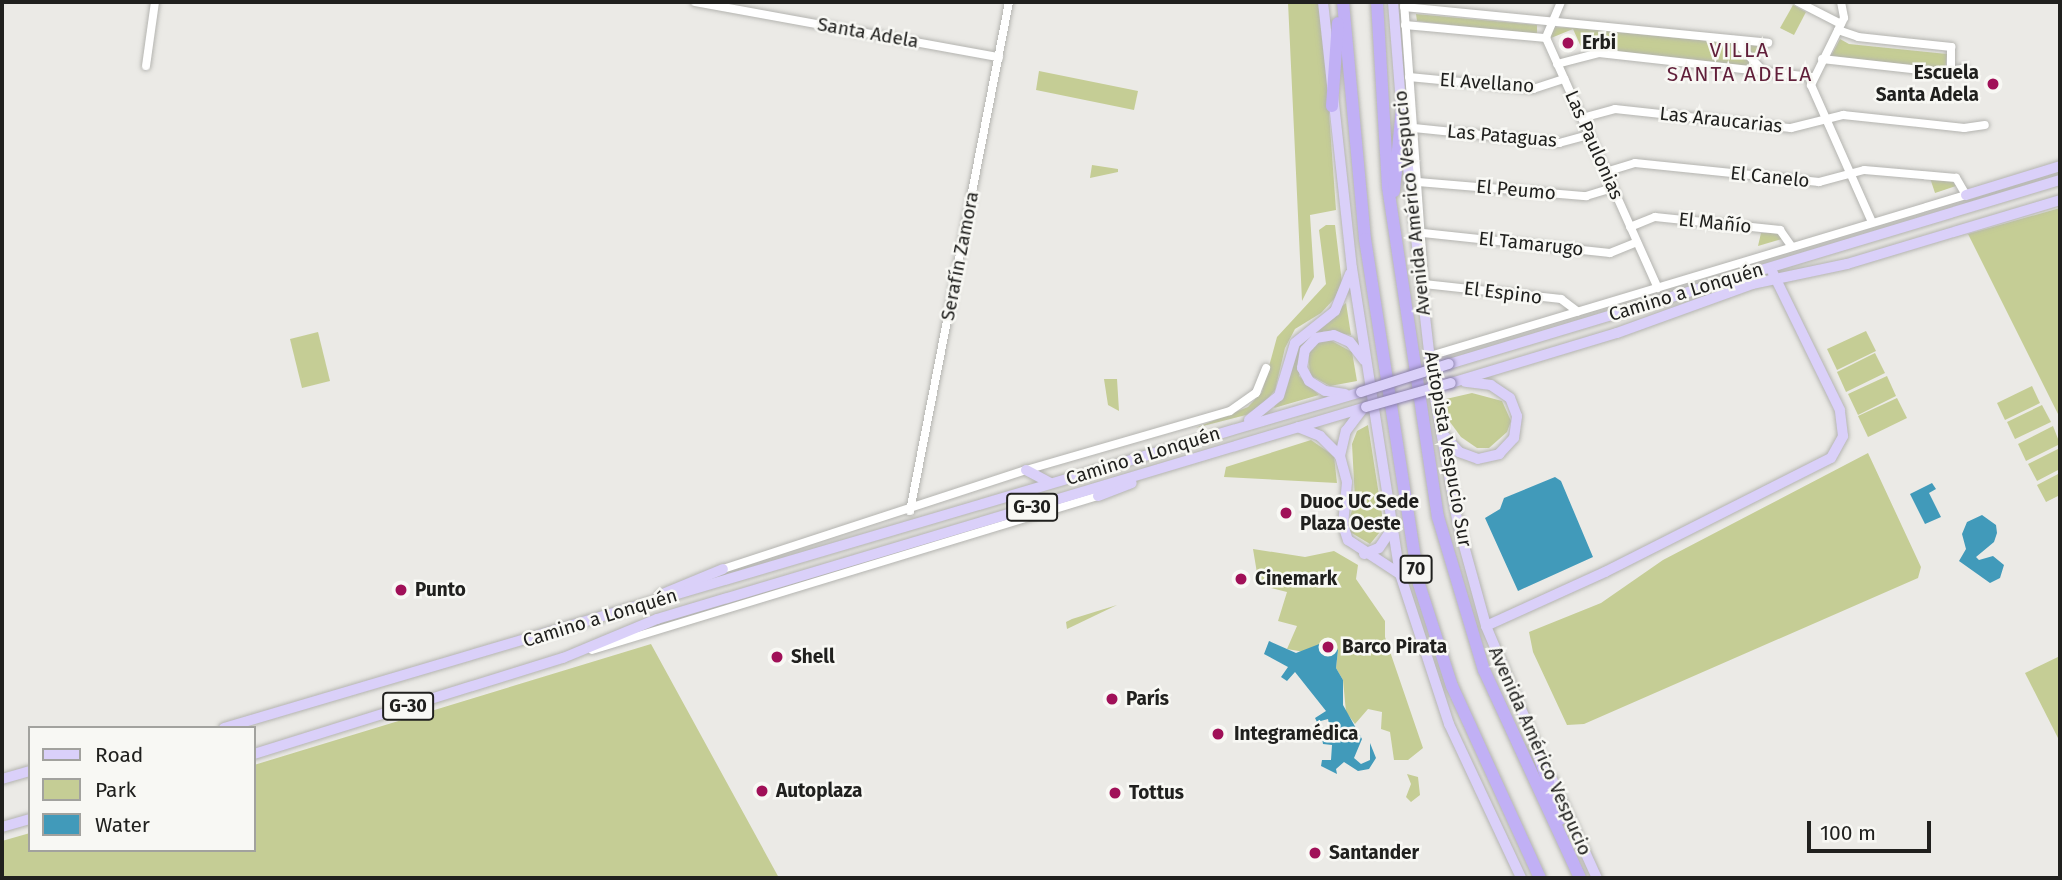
<!DOCTYPE html>
<html>
<head>
<meta charset="utf-8">
<style>
  body { margin:0 }
  #map { position:relative; width:2062px; height:880px; overflow:hidden; background:#ebeae6; font-family:"Fira Sans",sans-serif }
  div>[style] { position:absolute }
  [style*='--x'] { left:calc(var(--x)*1px); top:calc(var(--y)*1px); width:calc(var(--w)*1px); rotate:calc(var(--a)*1deg) }
  .green>* { inset:0; background:#c5cd95 }
  .water>* { inset:0; background:#419aba }
  .roads { filter:drop-shadow(0 0 2px #b4b4b0) drop-shadow(0 0 2px #b4b4b0) }
  .minor>* { height:8px; margin:-4px; padding:0 4px; transform-origin:4px; border-radius:4px; background:#fff }
  .major>* { height:10px; margin:-5px; padding:0 5px; transform-origin:5px; border-radius:5px; background:#dad0f9 }
  .highway>* { height:12px; margin:-6px; padding:0 6px; transform-origin:6px; border-radius:6px; background:#c1b0f5 }
  .bridges { filter:drop-shadow(0 0 2px #897eaa) drop-shadow(0 0 2px #897eaa) }
  .major-bridge>* { height:10px; margin:-5px; padding:0 5px; transform-origin:5px; border-radius:5px; background:#dad0f9 }
  .dots>* { width:19px; height:19px; translate:-50% -50%; box-sizing:border-box; border:4px solid #f8f8f4; border-radius:50% }
  span { translate:-50% -50%; white-space:nowrap; text-align:center; line-height:1.15; -webkit-text-stroke:5px #f8f8f4; paint-order:stroke }
  .shield-label span { padding:2px 5px; background:#f8f8f4; border:2px solid; border-radius:5px; -webkit-text-stroke-width:0 }
  .shield-label { font-size:18px; color:#20201e; font-weight:700 }
  .street-label { font-size:19px; color:#20201e }
  .poi-label { font-size:19px; color:#20201e; font-weight:700 }
  .left { translate:0 -50%; text-align:left }
  .right { translate:-100% -50%; text-align:right }
  .neighbourhood-label { font-size:21px; color:#611f3a; letter-spacing:2px }
  .frame { position:absolute; inset:0; border:4px solid #20201e; pointer-events:none }
  .legend { position:absolute; left:28px; top:726px; width:228px; height:126px; box-sizing:border-box; background:#f8f8f4; border:2px solid #a2a29e; margin:0; padding:9px 12px; list-style:none; font-size:21px; color:#20201e }
  .legend li { display:flex; align-items:center; gap:14px; height:35px }
  .legend b { width:35px; border:2px solid #a2a29e }
  .scale { position:absolute; left:1807px; top:821px; width:124px; height:32px; box-sizing:border-box; border:4px solid #20201e; border-top:0; padding-left:9px; font-size:21px; line-height:24px; white-space:nowrap; color:#20201e; -webkit-text-stroke:5px #f8f8f4; paint-order:stroke }
</style>
</head>
<body>
<div id="map">
  <div class="green">
    <i style="clip-path:polygon(1288px 2px,1321px 2px,1336px 210px,1310px 215px,1314px 277px,1302px 301px)"></i>
    <i style="clip-path:polygon(1793px 5px,1806px 12px,1794px 35px,1780px 28px)"></i>
    <i style="clip-path:polygon(1416px 14px,1537px 25px,1537px 35px,1417px 21px)"></i>
    <i style="clip-path:polygon(1552px 27px,1576px 28px,1761px 46px,1753px 60px,1755px 66px,1721px 66px,1592px 51px,1582px 49px,1573px 29px,1551px 38px)"></i>
    <i style="clip-path:polygon(1840px 39px,1849px 44px,1947px 54px,1945px 71px,1831px 56px)"></i>
    <i style="clip-path:polygon(1039px 71px,1138px 91px,1134px 110px,1036px 90px)"></i>
    <i style="clip-path:polygon(1092px 165px,1118px 169px,1118px 172px,1090px 178px)"></i>
    <i style="clip-path:polygon(1930px 178px,1952px 181px,1956px 186px,1935px 193px)"></i>
    <i style="clip-path:polygon(2060px 208px,2060px 418px,1968px 234px)"></i>
    <i style="clip-path:polygon(1326px 225px,1335px 225px,1342px 283px,1334px 299px,1321px 313px,1295px 329px,1285px 348px,1275px 390px,1265px 402px,1246px 415px,1195px 428px,1248px 407px,1262px 392px,1277px 337px,1326px 284px,1319px 230px)"></i>
    <i style="clip-path:polygon(1761px 233px,1779px 233px,1782px 239px,1758px 246px)"></i>
    <i style="clip-path:polygon(1346px 303px,1351px 335px,1324px 331px,1301px 348px,1299px 376px,1319px 395px,1274px 408px,1298px 344px)"></i>
    <i style="clip-path:polygon(1866px 331px,1876px 351px,1837px 370px,1827px 349px)"></i>
    <i style="clip-path:polygon(318px 332px,330px 381px,302px 388px,290px 339px)"></i>
    <i style="clip-path:polygon(1330px 340px,1352px 352px,1357px 381px,1330px 386px,1310px 375px,1308px 353px,1318px 342px)"></i>
    <i style="clip-path:polygon(1875px 353px,1885px 373px,1846px 392px,1837px 372px)"></i>
    <i style="clip-path:polygon(1887px 376px,1896px 396px,1858px 415px,1848px 394px)"></i>
    <i style="clip-path:polygon(1104px 379px,1117px 379px,1119px 411px,1108px 405px)"></i>
    <i style="clip-path:polygon(2032px 386px,2040px 403px,2005px 420px,1997px 403px)"></i>
    <i style="clip-path:polygon(1472px 393px,1502px 401px,1511px 421px,1507px 432px,1489px 448px,1477px 448px,1461px 437px,1450px 422px,1446px 399px)"></i>
    <i style="clip-path:polygon(1897px 398px,1907px 418px,1868px 437px,1858px 416px)"></i>
    <i style="clip-path:polygon(2042px 405px,2051px 422px,2015px 439px,2007px 422px)"></i>
    <i style="clip-path:polygon(1368px 425px,1384px 527px,1370px 544px,1350px 532px,1349px 520px,1355px 500px,1352px 444px,1357px 431px)"></i>
    <i style="clip-path:polygon(2053px 426px,2060px 444px,2026px 461px,2018px 444px)"></i>
    <i style="clip-path:polygon(1311px 440px,1334px 456px,1337px 483px,1224px 477px,1226px 467px)"></i>
    <i style="clip-path:polygon(2060px 448px,2060px 469px,2037px 481px,2028px 464px)"></i>
    <i style="clip-path:polygon(1868px 453px,1921px 567px,1918px 578px,1584px 724px,1567px 725px,1533px 652px,1529px 632px,1601px 603px,1663px 560px)"></i>
    <i style="clip-path:polygon(2060px 473px,2060px 495px,2046px 502px,2037px 485px)"></i>
    <i style="clip-path:polygon(1253px 549px,1305px 557px,1334px 551px,1358px 565px,1356px 579px,1385px 621px,1385px 637px,1423px 748px,1408px 760px,1394px 760px,1390px 732px,1381px 729px,1382px 712px,1368px 709px,1355px 724px,1346px 712px,1343px 680px,1336px 668px,1338px 650px,1327px 641px,1304px 652px,1287px 649px,1297px 626px,1278px 621px,1287px 592px,1259px 585px)"></i>
    <i style="clip-path:polygon(1117px 605px,1067px 629px,1066px 622px,1072px 619px)"></i>
    <i style="clip-path:polygon(651px 644px,779px 878px,2px 878px,2px 841px,30px 833px,30px 850px,254px 850px,254px 765px)"></i>
    <i style="clip-path:polygon(2060px 656px,2060px 739px,2059px 740px,2025px 673px)"></i>
    <i style="clip-path:polygon(1407px 774px,1418px 777px,1420px 795px,1411px 802px,1406px 797px,1411px 784px)"></i>
  </div>
  <div class="water">
    <i style="clip-path:polygon(1555px 477px,1561px 481px,1593px 557px,1518px 591px,1485px 518px,1500px 509px,1504px 498px)"></i>
    <i style="clip-path:polygon(1932px 483px,1936px 489px,1929px 493px,1941px 517px,1925px 524px,1910px 494px)"></i>
    <i style="clip-path:polygon(1982px 515px,1996px 525px,1997px 533px,1994px 542px,1976px 557px,1979px 560px,1993px 556px,2004px 565px,2000px 578px,1990px 583px,1959px 561px,1966px 549px,1962px 534px,1967px 522px)"></i>
    <i style="clip-path:polygon(1269px 641px,1296px 653px,1327px 641px,1338px 650px,1336px 668px,1343px 680px,1343px 705px,1362px 739px,1354px 758px,1361px 764px,1370px 760px,1370px 743px,1376px 758px,1369px 769px,1358px 771px,1344px 762px,1336px 769px,1337px 774px,1321px 766px,1322px 760px,1331px 760px,1332px 745px,1323px 744px,1322px 738px,1331px 734px,1328px 719px,1317px 722px,1315px 718px,1326px 711px,1295px 672px,1287px 681px,1281px 677px,1288px 667px,1264px 654px)"></i>
  </div>
  <div class="roads">
    <div class="minor">
      <i style="--x:695;--y:2;--w:309;--a:10.3"></i>
      <i style="--x:1404;--y:2;--w:283;--a:85.9"></i>
      <i style="--x:1424;--y:284;--w:138;--a:6.2"></i>
      <i style="--x:1561;--y:299;--w:21;--a:37"></i>
      <i style="--x:1561;--y:2;--w:39;--a:113"></i>
      <i style="--x:1546;--y:38;--w:274;--a:65.9"></i>
      <i style="--x:1798;--y:2;--w:48;--a:27.1"></i>
      <i style="--x:1841;--y:2;--w:16;--a:79"></i>
      <i style="--x:1844;--y:18;--w:75;--a:116.2"></i>
      <i style="--x:1811;--y:85;--w:150;--a:66"></i>
      <i style="--x:1404;--y:7;--w:366;--a:5.6"></i>
      <i style="--x:1405;--y:25;--w:142;--a:5.3"></i>
      <i style="--x:1838;--y:30;--w:21;--a:19"></i>
      <i style="--x:1858;--y:37;--w:94;--a:6.1"></i>
      <i style="--x:1951;--y:47;--w:26;--a:90"></i>
      <i style="--x:1734;--y:40;--w:45;--a:46.8"></i>
      <i style="--x:1822;--y:59;--w:126;--a:6.4"></i>
      <i style="--x:1947;--y:73;--w:18;--a:-16"></i>
      <i style="--x:1557;--y:64;--w:43;--a:-14.7"></i>
      <i style="--x:1599;--y:53;--w:214;--a:6.4"></i>
      <i style="--x:146;--y:66;--w:65;--a:-82"></i>
      <i style="--x:1409;--y:77;--w:125;--a:5.5"></i>
      <i style="--x:1533;--y:89;--w:33;--a:-18"></i>
      <i style="--x:1582;--y:118;--w:34;--a:-15"></i>
      <i style="--x:1615;--y:109;--w:177;--a:6.2"></i>
      <i style="--x:1791;--y:128;--w:54;--a:-14"></i>
      <i style="--x:1843;--y:115;--w:122;--a:6.1"></i>
      <i style="--x:1964;--y:128;--w:21;--a:-8"></i>
      <i style="--x:1414;--y:128;--w:146;--a:5.9"></i>
      <i style="--x:1559;--y:143;--w:31;--a:-15"></i>
      <i style="--x:1418;--y:182;--w:169;--a:4.8"></i>
      <i style="--x:1586;--y:196;--w:28;--a:-17"></i>
      <i style="--x:1630;--y:227;--w:27;--a:-22"></i>
      <i style="--x:1655;--y:217;--w:126;--a:5.9"></i>
      <i style="--x:1780;--y:230;--w:19;--a:55"></i>
      <i style="--x:1423;--y:233;--w:188;--a:6.1"></i>
      <i style="--x:1610;--y:253;--w:29;--a:-22"></i>
      <i style="--x:1430;--y:356;--w:560;--a:-16.72"></i>
      <i style="--x:1966;--y:195;--w:20;--a:-120"></i>
      <i style="--x:1956;--y:178;--w:92;--a:-175"></i>
      <i style="--x:1864;--y:170;--w:47;--a:165.1"></i>
      <i style="--x:1819;--y:182;--w:185;--a:-174.1"></i>
      <i style="--x:1635;--y:163;--w:30;--a:163"></i>
      <i style="--x:910;--y:511;--w:519;--a:-78.99"></i>
      <i style="--x:723;--y:569;--w:319;--a:-18.1"></i>
      <i style="--x:1026;--y:470;--w:212;--a:-16.1"></i>
      <i style="--x:1230;--y:411;--w:32;--a:-35"></i>
      <i style="--x:1256;--y:393;--w:27;--a:-68"></i>
      <i style="--x:592;--y:650;--w:529;--a:-16.93"></i>
    </div>
    <div class="major">
      <i style="--x:1323;--y:2;--w:268;--a:83.8"></i>
      <i style="--x:1352;--y:268;--w:310;--a:81.1"></i>
      <i style="--x:1400;--y:574;--w:158;--a:71.9"></i>
      <i style="--x:1449;--y:724;--w:170;--a:64.9"></i>
      <i style="--x:1393;--y:2;--w:114;--a:85.5"></i>
      <i style="--x:1404;--y:132;--w:257;--a:83.5"></i>
      <i style="--x:1433;--y:387;--w:139;--a:79.7"></i>
      <i style="--x:1458;--y:524;--w:106;--a:74.6"></i>
      <i style="--x:1486;--y:626;--w:134;--a:67.1"></i>
      <i style="--x:1966;--y:195;--w:98;--a:-17.1"></i>
      <i style="--x:1449;--y:364;--w:638;--a:-16.76"></i>
      <i style="--x:1451;--y:383;--w:173;--a:-16.8"></i>
      <i style="--x:1617;--y:333;--w:144;--a:-19.9"></i>
      <i style="--x:1752;--y:284;--w:97;--a:-11.9"></i>
      <i style="--x:1847;--y:264;--w:222;--a:-16.7"></i>
      <i style="--x:1345;--y:394;--w:20;--a:-171"></i>
      <i style="--x:1325;--y:391;--w:19;--a:-148"></i>
      <i style="--x:1309;--y:381;--w:15;--a:-118"></i>
      <i style="--x:1302;--y:368;--w:18;--a:-81"></i>
      <i style="--x:1305;--y:350;--w:16;--a:-47"></i>
      <i style="--x:1316;--y:338;--w:18;--a:-9"></i>
      <i style="--x:1334;--y:335;--w:17;--a:24"></i>
      <i style="--x:1350;--y:342;--w:23;--a:52"></i>
      <i style="--x:1249;--y:420;--w:38;--a:-39"></i>
      <i style="--x:1279;--y:396;--w:55;--a:-73.2"></i>
      <i style="--x:1295;--y:343;--w:51;--a:-38.7"></i>
      <i style="--x:1335;--y:311;--w:40;--a:-68"></i>
      <i style="--x:1298;--y:427;--w:24;--a:22"></i>
      <i style="--x:1320;--y:436;--w:28;--a:45"></i>
      <i style="--x:1340;--y:456;--w:27;--a:75"></i>
      <i style="--x:1347;--y:482;--w:43;--a:95.3"></i>
      <i style="--x:1343;--y:525;--w:16;--a:72"></i>
      <i style="--x:1348;--y:540;--w:62;--a:33.2"></i>
      <i style="--x:1443;--y:434;--w:24;--a:48"></i>
      <i style="--x:1459;--y:452;--w:20;--a:20"></i>
      <i style="--x:1478;--y:459;--w:22;--a:-13"></i>
      <i style="--x:1499;--y:454;--w:22;--a:-47"></i>
      <i style="--x:1514;--y:438;--w:22;--a:-82"></i>
      <i style="--x:1517;--y:416;--w:19;--a:-111"></i>
      <i style="--x:1510;--y:398;--w:23;--a:-146"></i>
      <i style="--x:1491;--y:385;--w:26;--a:-173"></i>
      <i style="--x:1340;--y:456;--w:26;--a:-77"></i>
      <i style="--x:1346;--y:431;--w:26;--a:-53"></i>
      <i style="--x:1026;--y:470;--w:27;--a:28"></i>
      <i style="--x:1098;--y:496;--w:36;--a:-21"></i>
      <i style="--x:1364;--y:554;--w:16;--a:-22"></i>
      <i style="--x:1379;--y:548;--w:22;--a:-56"></i>
      <i style="--x:660;--y:595;--w:68;--a:-22.4"></i>
      <i style="--x:1486;--y:626;--w:131;--a:-24.4"></i>
      <i style="--x:1605;--y:572;--w:253;--a:-26.8"></i>
      <i style="--x:1831;--y:458;--w:25;--a:-61"></i>
      <i style="--x:1843;--y:436;--w:26;--a:-97"></i>
      <i style="--x:1840;--y:410;--w:153;--a:-116.1"></i>
      <i style="--x:224;--y:728;--w:1186;--a:-16.46"></i>
      <i style="--x:254;--y:754;--w:324;--a:-17.3"></i>
      <i style="--x:563;--y:658;--w:102;--a:-22.5"></i>
      <i style="--x:657;--y:619;--w:740;--a:-16.65"></i>
      <i style="--x:2;--y:779;--w:29;--a:-16"></i>
      <i style="--x:1552;--y:779;--w:109;--a:65.6"></i>
      <i style="--x:2;--y:827;--w:29;--a:-16"></i>
    </div>
    <div class="highway">
      <i style="--x:1343;--y:2;--w:238;--a:84.7"></i>
      <i style="--x:1365;--y:239;--w:349;--a:81.1"></i>
      <i style="--x:1419;--y:584;--w:107;--a:72.1"></i>
      <i style="--x:1452;--y:686;--w:211;--a:65.4"></i>
      <i style="--x:1377;--y:2;--w:185;--a:86.6"></i>
      <i style="--x:1388;--y:187;--w:334;--a:81.4"></i>
      <i style="--x:1438;--y:517;--w:160;--a:73.3"></i>
      <i style="--x:1484;--y:670;--w:229;--a:65.2"></i>
      <i style="--x:1332;--y:106;--w:83;--a:-85.9"></i>
      <i style="--x:1394;--y:191;--w:83;--a:-84.5"></i>
      <i style="--x:1535;--y:743;--w:80;--a:71.8"></i>
    </div>
  </div>
  <div class="bridges">
    <div class="major-bridge">
      <i style="--x:1361;--y:392;--w:92;--a:-17.7"></i>
      <i style="--x:1366;--y:407;--w:88;--a:-15.8"></i>
    </div>
  </div>
  <div class="dots">
    <i style="left:1568px;top:43px;background:#a01058"></i>
    <i style="left:1993px;top:84px;background:#a01058"></i>
    <i style="left:1286px;top:513px;background:#a01058"></i>
    <i style="left:1241px;top:579px;background:#a01058"></i>
    <i style="left:401px;top:590px;background:#a01058"></i>
    <i style="left:1328px;top:647px;background:#a01058"></i>
    <i style="left:777px;top:657px;background:#a01058"></i>
    <i style="left:1112px;top:699px;background:#a01058"></i>
    <i style="left:1218px;top:734px;background:#a01058"></i>
    <i style="left:762px;top:791px;background:#a01058"></i>
    <i style="left:1115px;top:793px;background:#a01058"></i>
    <i style="left:1315px;top:853px;background:#a01058"></i>
  </div>
  <div class="shield-label">
    <span style="left:1032px;top:507px">G-30</span>
    <span style="left:1416px;top:569px">70</span>
    <span style="left:408px;top:706px">G-30</span>
  </div>
  <div class="street-label">
    <span style="left:868px;top:33px;rotate:10deg">Santa Adela</span>
    <span style="left:1487px;top:83px;rotate:4deg">El Avellano</span>
    <span style="left:1721px;top:120px;rotate:6deg">Las Araucarias</span>
    <span style="left:1502px;top:136px;rotate:5deg">Las Pataguas</span>
    <span style="left:1594px;top:145px;rotate:66deg">Las Paulonias</span>
    <span style="left:1770px;top:177px;rotate:6deg">El Canelo</span>
    <span style="left:1516px;top:190px;rotate:5deg">El Peumo</span>
    <span style="left:1412px;top:203px;rotate:-96deg">Avenida Américo Vespucio</span>
    <span style="left:1715px;top:223px;rotate:6deg">El Mañío</span>
    <span style="left:1531px;top:244px;rotate:6deg">El Tamarugo</span>
    <span style="left:960px;top:256px;rotate:-79deg">Serafín Zamora</span>
    <span style="left:1686px;top:292px;rotate:-17deg">Camino a Lonquén</span>
    <span style="left:1503px;top:293px;rotate:7deg">El Espino</span>
    <span style="left:1448px;top:449px;rotate:80deg">Autopista Vespucio Sur</span>
    <span style="left:1143px;top:456px;rotate:-17deg">Camino a Lonquén</span>
    <span style="left:600px;top:618px;rotate:-17deg">Camino a Lonquén</span>
    <span style="left:1540px;top:751px;rotate:66deg">Avenida Américo Vespucio</span>
  </div>
  <div class="poi-label">
    <span class="left" style="left:1582px;top:43px">Erbi</span>
    <span class="right" style="left:1979px;top:84px">Escuela<br>Santa Adela</span>
    <span class="left" style="left:1300px;top:513px">Duoc UC Sede<br>Plaza Oeste</span>
    <span class="left" style="left:1255px;top:579px">Cinemark</span>
    <span class="left" style="left:415px;top:590px">Punto</span>
    <span class="left" style="left:1342px;top:647px">Barco Pirata</span>
    <span class="left" style="left:791px;top:657px">Shell</span>
    <span class="left" style="left:1126px;top:699px">París</span>
    <span class="left" style="left:1234px;top:734px">Integramédica</span>
    <span class="left" style="left:776px;top:791px">Autoplaza</span>
    <span class="left" style="left:1129px;top:793px">Tottus</span>
    <span class="left" style="left:1329px;top:853px">Santander</span>
  </div>
  <div class="neighbourhood-label">
    <span style="left:1740px;top:62px">VILLA<br>SANTA ADELA</span>
  </div>
  <div class="frame"></div>
  <ul class="legend">
  <li><b style="height:9px;background:#dad0f9"></b>Road</li>
  <li><b style="height:19px;background:#c5cd95"></b>Park</li>
  <li><b style="height:19px;background:#419aba"></b>Water</li>
  </ul>
  <div class="scale">100 m</div>
</div>
</body>
</html>
